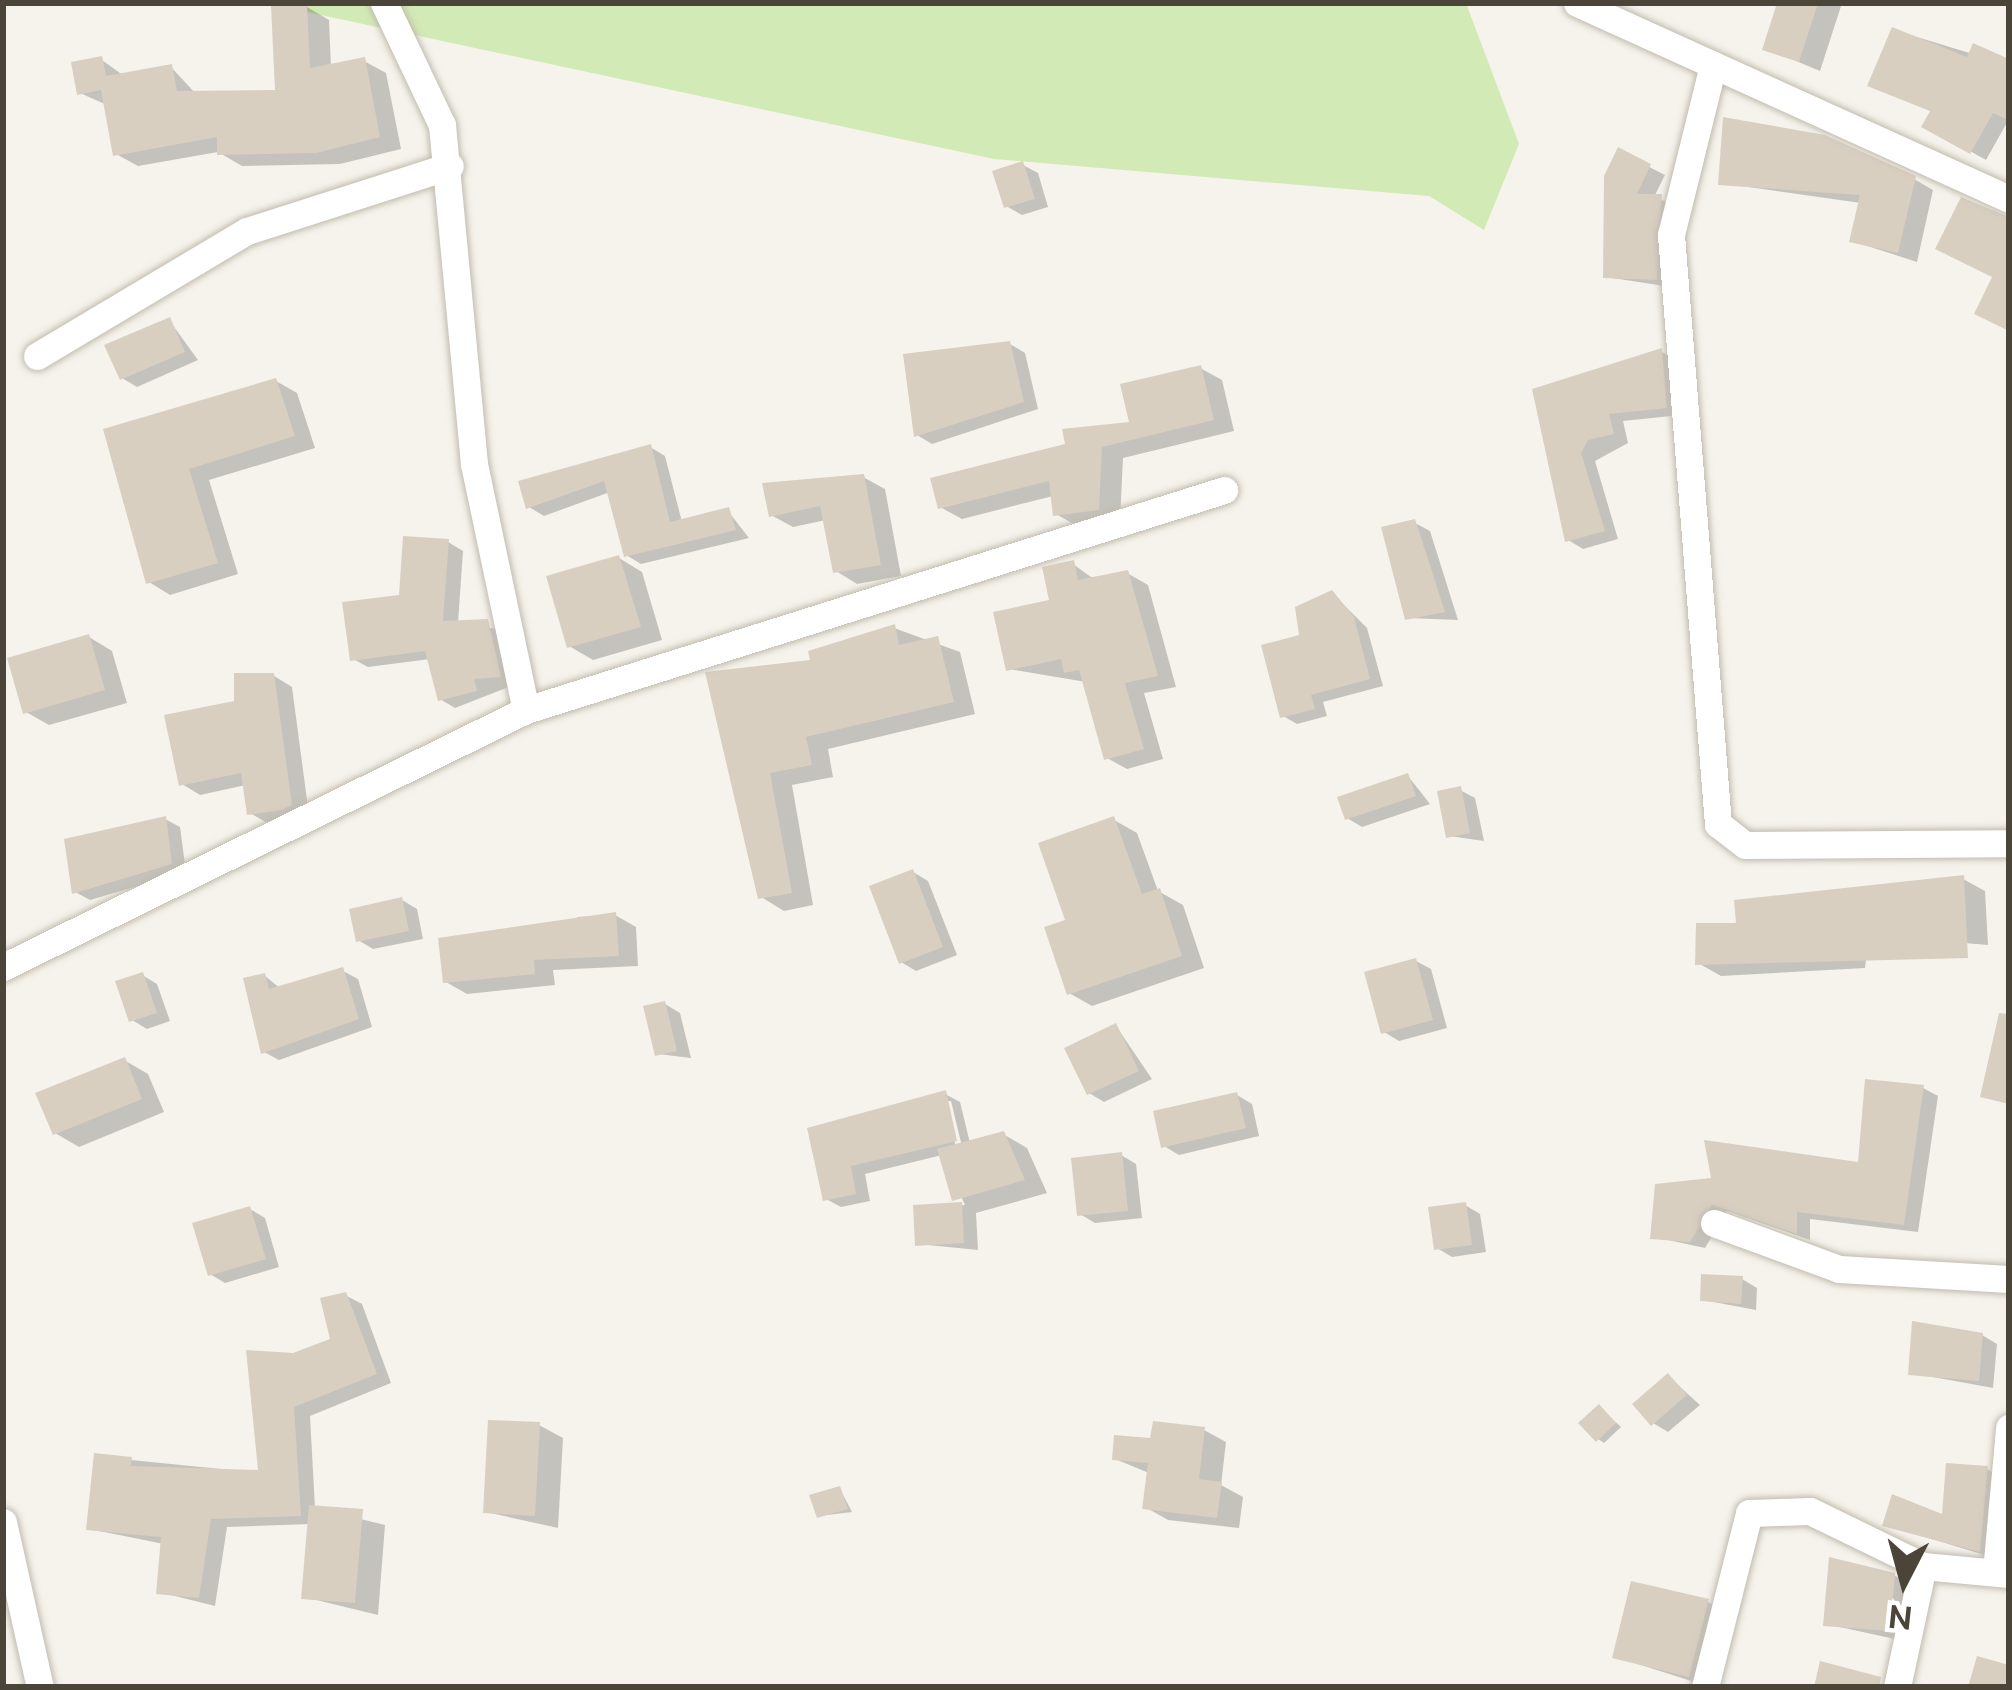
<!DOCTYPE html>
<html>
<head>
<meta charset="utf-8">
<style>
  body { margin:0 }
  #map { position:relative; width:2012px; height:1690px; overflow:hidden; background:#f6f3ec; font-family:Ubuntu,sans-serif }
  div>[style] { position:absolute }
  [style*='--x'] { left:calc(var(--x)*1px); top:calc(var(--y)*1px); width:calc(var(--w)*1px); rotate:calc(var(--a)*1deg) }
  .green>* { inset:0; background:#d2eab5 }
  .shadow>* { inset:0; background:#0003 }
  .building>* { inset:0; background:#d8cfc1 }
  .roads { filter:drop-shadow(0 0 3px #c2bbae) drop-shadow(0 0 3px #c2bbae) }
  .minor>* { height:27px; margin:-13.5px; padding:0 13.5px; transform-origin:13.5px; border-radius:13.5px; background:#fff }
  span { translate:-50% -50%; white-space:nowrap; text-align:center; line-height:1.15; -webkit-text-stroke:12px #fff; paint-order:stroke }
  .frame { position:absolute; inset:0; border:6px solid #4b4439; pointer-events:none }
  .north { position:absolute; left:1844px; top:1522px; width:120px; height:120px; -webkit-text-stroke:9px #fff; paint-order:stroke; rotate:186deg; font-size:33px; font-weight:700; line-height:48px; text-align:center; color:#4b4439 }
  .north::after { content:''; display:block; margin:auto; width:42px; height:54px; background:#4b4439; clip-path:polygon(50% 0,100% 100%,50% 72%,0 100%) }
</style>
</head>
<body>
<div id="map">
  <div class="green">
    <i style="clip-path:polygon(265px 3px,1466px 3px,1519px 144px,1484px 230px,1429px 196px,994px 159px)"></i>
  </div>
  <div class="shadow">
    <i style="clip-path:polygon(1780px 3px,1842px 3px,1820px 71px,1765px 48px)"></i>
    <i style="clip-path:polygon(307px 7px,329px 20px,331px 67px,364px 61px,386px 73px,401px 149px,340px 164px,242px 166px,218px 152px,138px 166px,116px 154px,107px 105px,80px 93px,102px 60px,124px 76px,171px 67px,196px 94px,278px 93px)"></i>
    <i style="clip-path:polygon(1894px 30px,2009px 65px,2009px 119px,1986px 160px,1925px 126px,1933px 112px,1871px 85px)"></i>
    <i style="clip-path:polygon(1620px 152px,1665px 175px,1654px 197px,1677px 206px,1671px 287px,1606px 277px)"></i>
    <i style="clip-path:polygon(1023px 165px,1038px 173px,1048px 207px,1022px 215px,1006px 206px)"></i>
    <i style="clip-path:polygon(1914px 179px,1933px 190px,1917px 262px,1852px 241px,1861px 203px,1721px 183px)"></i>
    <i style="clip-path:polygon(169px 320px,198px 360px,137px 387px,122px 378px)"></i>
    <i style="clip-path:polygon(1010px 344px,1025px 353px,1038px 409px,932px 444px,917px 435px)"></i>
    <i style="clip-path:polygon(1662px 352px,1676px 360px,1681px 415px,1623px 421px,1628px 443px,1595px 461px,1618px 539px,1583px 549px,1568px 540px,1536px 391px)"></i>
    <i style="clip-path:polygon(1200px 368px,1222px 380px,1234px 431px,1123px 458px,1120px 521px,1077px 526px,1056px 514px,1053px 496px,962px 519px,940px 507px,1133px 424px)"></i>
    <i style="clip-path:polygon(276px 381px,297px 393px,315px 448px,209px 480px,238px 574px,170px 595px,149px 582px,107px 431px)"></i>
    <i style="clip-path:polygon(650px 447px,665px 456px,682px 522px,728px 511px,749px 538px,641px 564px,626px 555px,610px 492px,544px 516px,529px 507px)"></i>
    <i style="clip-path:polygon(863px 477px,885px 489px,901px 576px,857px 584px,836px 571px,826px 520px,793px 527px,771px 515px)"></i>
    <i style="clip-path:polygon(1415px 523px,1430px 531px,1458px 620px,1408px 618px)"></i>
    <i style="clip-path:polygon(448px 542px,463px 551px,458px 623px,503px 630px,514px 685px,455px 708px,440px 699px,430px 659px,368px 667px,353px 659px)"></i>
    <i style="clip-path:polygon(619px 558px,642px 572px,662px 640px,593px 660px,569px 646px)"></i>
    <i style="clip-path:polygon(1073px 564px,1095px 580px,1127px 573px,1148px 585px,1176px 687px,1144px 693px,1163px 759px,1127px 769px,1107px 758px,1086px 682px,1009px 669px)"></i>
    <i style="clip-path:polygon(1332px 593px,1367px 628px,1383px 686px,1323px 702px,1327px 716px,1297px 724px,1283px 716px,1302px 638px)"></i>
    <i style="clip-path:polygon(894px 628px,960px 652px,975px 714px,828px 749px,833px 777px,792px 785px,813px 905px,784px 911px,761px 897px,709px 675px,813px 662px)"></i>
    <i style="clip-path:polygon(89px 637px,112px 651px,127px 703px,49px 725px,26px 712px)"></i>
    <i style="clip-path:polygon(274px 676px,292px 687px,309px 815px,269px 824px,250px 813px,246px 785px,200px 795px,182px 784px,237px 704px)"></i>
    <i style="clip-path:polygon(1408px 776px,1430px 804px,1362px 827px,1347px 818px)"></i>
    <i style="clip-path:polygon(1460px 790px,1475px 798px,1484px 841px,1449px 836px)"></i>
    <i style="clip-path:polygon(165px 819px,180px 827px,186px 872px,90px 900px,75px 892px)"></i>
    <i style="clip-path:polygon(1114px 820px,1137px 833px,1158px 891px,1183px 905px,1204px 968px,1092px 1006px,1069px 993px,1069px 922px)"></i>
    <i style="clip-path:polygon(913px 872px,928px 881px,957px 955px,916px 971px,901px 962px)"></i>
    <i style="clip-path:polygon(1963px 879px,1985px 891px,1988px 945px,1869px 935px,1865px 968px,1721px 976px,1698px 963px,1740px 926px)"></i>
    <i style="clip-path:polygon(402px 900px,417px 909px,423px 939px,373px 949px,358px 940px)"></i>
    <i style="clip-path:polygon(615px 915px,636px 927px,638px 966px,553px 970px,555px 985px,467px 994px,446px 982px,578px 927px,577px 917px)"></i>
    <i style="clip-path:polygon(1416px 961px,1431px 969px,1447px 1028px,1399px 1041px,1384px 1032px)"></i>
    <i style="clip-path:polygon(343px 971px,358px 979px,372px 1027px,279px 1060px,264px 1052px,265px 976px,281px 989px)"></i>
    <i style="clip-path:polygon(142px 975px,157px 984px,170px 1021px,147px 1029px,132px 1020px)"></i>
    <i style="clip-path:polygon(665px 1004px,680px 1013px,691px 1058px,658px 1054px)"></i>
    <i style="clip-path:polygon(1116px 1026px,1152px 1079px,1104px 1102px,1089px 1093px)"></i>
    <i style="clip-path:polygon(124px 1060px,148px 1074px,164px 1112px,79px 1147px,55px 1133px)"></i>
    <i style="clip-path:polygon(1923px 1088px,1938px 1096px,1918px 1232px,1810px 1219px,1810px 1240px,1727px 1211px,1705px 1248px,1654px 1237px,1658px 1186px,1861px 1165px)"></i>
    <i style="clip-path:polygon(evenodd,945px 1094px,960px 1102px,970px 1143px,1003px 1134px,1027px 1148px,1047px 1193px,976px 1213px,978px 1250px,918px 1244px,916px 1208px,965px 1205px,942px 1155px,865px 1174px,870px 1201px,841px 1207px,826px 1199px,811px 1130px,945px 1094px,945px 1101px,951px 1101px,964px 1155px,958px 1156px,945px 1101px)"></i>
    <i style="clip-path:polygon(1237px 1095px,1252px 1104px,1259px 1136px,1179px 1155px,1164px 1146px)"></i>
    <i style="clip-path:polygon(1121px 1155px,1136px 1164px,1142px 1218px,1095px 1223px,1080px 1214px)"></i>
    <i style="clip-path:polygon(1465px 1205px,1480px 1214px,1486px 1252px,1452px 1257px,1437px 1248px)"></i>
    <i style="clip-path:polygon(250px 1209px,265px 1218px,279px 1267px,225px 1283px,210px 1274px)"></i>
    <i style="clip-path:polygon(1742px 1279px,1757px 1288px,1756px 1310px,1703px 1300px)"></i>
    <i style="clip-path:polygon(345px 1295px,362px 1304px,391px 1383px,310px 1416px,315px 1508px,385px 1525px,378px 1615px,304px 1597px,310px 1524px,227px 1527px,215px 1606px,159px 1592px,164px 1544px,89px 1529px,131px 1460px,261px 1473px,293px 1356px,334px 1341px)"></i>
    <i style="clip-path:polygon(1982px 1335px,1997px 1344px,1993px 1388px,1911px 1373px)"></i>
    <i style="clip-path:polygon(1668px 1376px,1700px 1405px,1668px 1432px,1653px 1423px)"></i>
    <i style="clip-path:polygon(1599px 1407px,1621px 1427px,1604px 1443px,1598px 1439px)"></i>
    <i style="clip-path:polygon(539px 1425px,563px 1438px,558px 1528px,486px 1512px)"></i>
    <i style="clip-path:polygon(1204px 1430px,1226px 1442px,1221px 1485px,1243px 1497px,1239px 1528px,1168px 1520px,1145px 1507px,1149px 1473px,1115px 1459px)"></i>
    <i style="clip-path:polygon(1987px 1469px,2002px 1478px,1994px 1558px,1886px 1525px,1945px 1518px)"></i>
    <i style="clip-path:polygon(840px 1489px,852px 1512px,819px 1516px)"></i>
    <i style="clip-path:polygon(1894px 1575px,1918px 1589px,1913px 1643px,1826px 1624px)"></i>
    <i style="clip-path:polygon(1708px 1602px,1731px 1616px,1710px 1687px,1616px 1657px)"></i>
  </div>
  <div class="building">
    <i style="clip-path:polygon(1777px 3px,1818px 3px,1799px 62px,1762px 50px)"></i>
    <i style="clip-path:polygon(307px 4px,310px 68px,365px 57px,380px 137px,316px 153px,217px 155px,217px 137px,113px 156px,101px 90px,77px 95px,71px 62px,102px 56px,106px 76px,172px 64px,177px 91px,275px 90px,271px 6px)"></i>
    <i style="clip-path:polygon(1892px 27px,1967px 57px,1973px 43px,2009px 59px,2009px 120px,1993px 113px,1970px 154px,1921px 127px,1930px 111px,1867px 86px)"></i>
    <i style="clip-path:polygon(1723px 117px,1825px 135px,1916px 176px,1898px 253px,1849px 242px,1860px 195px,1718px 185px)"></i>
    <i style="clip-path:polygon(1618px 147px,1651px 164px,1637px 194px,1662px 194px,1657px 280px,1603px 278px,1604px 176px)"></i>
    <i style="clip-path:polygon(1023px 161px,1035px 199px,1004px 208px,992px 171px)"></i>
    <i style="clip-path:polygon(1961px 197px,2009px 217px,2009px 331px,1974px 314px,1992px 277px,1935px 249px)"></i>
    <i style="clip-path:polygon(170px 317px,185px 352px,120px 380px,104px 345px)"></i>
    <i style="clip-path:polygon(1010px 341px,1024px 402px,914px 437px,903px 354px)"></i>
    <i style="clip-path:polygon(1662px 348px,1667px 408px,1609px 414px,1614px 434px,1588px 440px,1581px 453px,1605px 531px,1565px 542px,1532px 389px)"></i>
    <i style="clip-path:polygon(1201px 365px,1214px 420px,1102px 447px,1099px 510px,1053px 516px,1049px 481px,938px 509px,930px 478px,1065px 444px,1062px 429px,1129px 422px,1120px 384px)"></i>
    <i style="clip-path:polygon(276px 378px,295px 436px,189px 469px,218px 563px,146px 584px,103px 429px)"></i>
    <i style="clip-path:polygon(651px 444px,670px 522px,729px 507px,736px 530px,624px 557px,604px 481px,526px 509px,518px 481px)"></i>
    <i style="clip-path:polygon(864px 474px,881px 565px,833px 573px,820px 506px,769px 517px,762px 483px)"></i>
    <i style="clip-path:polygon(1415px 519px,1445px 612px,1405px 620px,1381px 527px)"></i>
    <i style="clip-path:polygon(403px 536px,449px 539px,443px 621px,488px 619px,501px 677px,474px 679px,477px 691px,438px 701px,425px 651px,350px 661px,342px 602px,399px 595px)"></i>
    <i style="clip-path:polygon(619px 555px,641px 627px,567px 648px,546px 576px)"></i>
    <i style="clip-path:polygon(1074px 560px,1078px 580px,1128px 570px,1158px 676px,1125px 683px,1144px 749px,1104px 760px,1079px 670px,1064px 673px,1061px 659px,1006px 671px,993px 612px,1049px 600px,1042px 567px)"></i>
    <i style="clip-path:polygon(1332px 590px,1354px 617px,1370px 679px,1311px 695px,1315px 709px,1280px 718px,1261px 645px,1299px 635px,1295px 607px)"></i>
    <i style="clip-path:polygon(895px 624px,899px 645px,938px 636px,954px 702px,806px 737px,812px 765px,770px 773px,792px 893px,758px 899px,705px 672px,810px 660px,808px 651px)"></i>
    <i style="clip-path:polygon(89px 634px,105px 690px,23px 714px,7px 658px)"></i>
    <i style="clip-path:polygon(234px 673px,274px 673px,292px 805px,282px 810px,247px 815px,241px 773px,179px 786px,164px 715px,234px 701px)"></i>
    <i style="clip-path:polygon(1408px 773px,1416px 796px,1345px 820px,1337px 797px)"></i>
    <i style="clip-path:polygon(1461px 786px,1470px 833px,1446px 838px,1437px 791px)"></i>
    <i style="clip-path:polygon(166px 816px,172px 864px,72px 894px,64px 839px)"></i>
    <i style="clip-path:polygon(1114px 816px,1142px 894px,1160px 888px,1182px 956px,1067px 995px,1044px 927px,1065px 920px,1038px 843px)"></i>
    <i style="clip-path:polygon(913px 869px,943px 947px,899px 964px,869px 886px)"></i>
    <i style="clip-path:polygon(1964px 875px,1968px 958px,1695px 965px,1696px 923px,1736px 923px,1734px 900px)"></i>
    <i style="clip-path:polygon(402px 897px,409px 931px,356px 942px,349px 909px)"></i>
    <i style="clip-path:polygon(616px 912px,619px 956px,534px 960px,535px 974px,443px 983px,438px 938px)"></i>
    <i style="clip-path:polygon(1416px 958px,1433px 1020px,1381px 1034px,1364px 972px)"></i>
    <i style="clip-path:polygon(343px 967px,359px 1019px,261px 1054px,243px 978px,265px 973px,269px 989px)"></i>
    <i style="clip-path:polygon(143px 972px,157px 1013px,129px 1022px,115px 981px)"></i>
    <i style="clip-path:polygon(665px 1001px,677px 1051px,655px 1056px,643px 1006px)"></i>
    <i style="clip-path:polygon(1999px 1013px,2009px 1014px,2009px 1104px,1980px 1097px)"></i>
    <i style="clip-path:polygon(1116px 1023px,1139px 1071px,1087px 1095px,1064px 1048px)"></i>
    <i style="clip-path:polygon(125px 1057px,142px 1099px,53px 1135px,35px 1093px)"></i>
    <i style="clip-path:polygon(1865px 1079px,1924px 1085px,1904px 1225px,1797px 1212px,1797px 1234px,1712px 1205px,1690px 1242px,1650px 1239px,1655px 1184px,1711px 1178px,1704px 1140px,1858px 1162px)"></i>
    <i style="clip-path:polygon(946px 1090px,957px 1141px,851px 1166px,856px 1194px,823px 1201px,807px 1128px)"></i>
    <i style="clip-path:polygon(1237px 1092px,1246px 1128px,1161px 1148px,1153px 1111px)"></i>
    <i style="clip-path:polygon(1004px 1131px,1025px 1180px,952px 1201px,937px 1149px)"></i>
    <i style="clip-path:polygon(1122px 1152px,1128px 1211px,1077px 1216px,1071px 1158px)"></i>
    <i style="clip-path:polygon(962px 1202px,964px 1243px,915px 1246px,913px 1205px)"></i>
    <i style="clip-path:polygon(1466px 1202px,1472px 1245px,1434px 1250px,1428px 1207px)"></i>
    <i style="clip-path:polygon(250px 1206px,266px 1259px,208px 1276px,192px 1223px)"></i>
    <i style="clip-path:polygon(1701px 1274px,1743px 1276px,1741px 1304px,1700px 1301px)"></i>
    <i style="clip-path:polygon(346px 1292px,377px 1374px,294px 1407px,301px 1516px,211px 1519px,199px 1598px,156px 1594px,161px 1537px,86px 1530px,94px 1453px,132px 1457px,131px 1466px,258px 1470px,246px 1350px,293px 1353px,330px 1339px,320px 1298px)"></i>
    <i style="clip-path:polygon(1912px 1321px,1983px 1333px,1979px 1381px,1908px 1375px)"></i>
    <i style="clip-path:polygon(1668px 1373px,1687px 1395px,1651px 1426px,1632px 1404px)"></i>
    <i style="clip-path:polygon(1599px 1404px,1616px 1423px,1596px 1442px,1578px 1423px)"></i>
    <i style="clip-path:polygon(488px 1420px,540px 1422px,535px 1516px,483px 1513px)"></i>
    <i style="clip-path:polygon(1153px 1421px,1205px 1427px,1199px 1479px,1222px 1482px,1217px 1518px,1142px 1509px,1148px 1463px,1112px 1460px,1114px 1435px,1150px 1438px)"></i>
    <i style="clip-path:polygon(1946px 1463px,1988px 1466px,1980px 1552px,1882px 1526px,1892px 1494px,1942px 1514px)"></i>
    <i style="clip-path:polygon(840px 1486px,848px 1509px,817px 1518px,809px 1495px)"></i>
    <i style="clip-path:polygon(309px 1505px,363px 1509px,355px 1603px,301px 1599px)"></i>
    <i style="clip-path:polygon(1829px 1557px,1895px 1573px,1890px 1631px,1823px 1626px)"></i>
    <i style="clip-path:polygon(1631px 1581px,1709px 1599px,1689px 1677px,1612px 1658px)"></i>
    <i style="clip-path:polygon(1977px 1656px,2009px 1665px,2005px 1687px,1968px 1687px)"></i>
    <i style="clip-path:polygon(1820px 1661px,1881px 1677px,1879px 1687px,1814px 1687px)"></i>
  </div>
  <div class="roads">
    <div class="minor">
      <i style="--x:384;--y:3;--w:135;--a:64.6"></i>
      <i style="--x:442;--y:125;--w:341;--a:84.6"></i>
      <i style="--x:474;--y:464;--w:251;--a:78.1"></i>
      <i style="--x:1577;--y:3;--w:474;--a:24.4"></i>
      <i style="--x:1713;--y:65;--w:175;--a:103.9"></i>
      <i style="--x:1671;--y:235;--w:591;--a:85.44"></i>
      <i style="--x:1718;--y:824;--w:34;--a:38"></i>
      <i style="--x:1745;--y:845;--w:264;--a:-0.4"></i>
      <i style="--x:37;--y:356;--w:244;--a:-30.8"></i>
      <i style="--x:247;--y:231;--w:213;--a:-17.8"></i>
      <i style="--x:3;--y:967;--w:583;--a:-26.17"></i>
      <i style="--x:526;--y:710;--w:732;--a:-17.49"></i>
      <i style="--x:1714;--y:1223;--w:133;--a:20.2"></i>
      <i style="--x:1839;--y:1269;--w:170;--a:3.4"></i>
      <i style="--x:3;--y:1522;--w:169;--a:77.4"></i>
      <i style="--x:1996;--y:1572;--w:145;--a:-84.8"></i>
      <i style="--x:1705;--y:1687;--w:179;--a:-75.8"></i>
      <i style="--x:1749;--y:1513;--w:61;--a:-1.9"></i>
      <i style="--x:1810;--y:1511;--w:126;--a:26"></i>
      <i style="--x:1923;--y:1566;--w:86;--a:5.3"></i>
      <i style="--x:1897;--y:1687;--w:124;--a:-77.9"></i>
    </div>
  </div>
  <div class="frame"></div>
  <div class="north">N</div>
</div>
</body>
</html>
